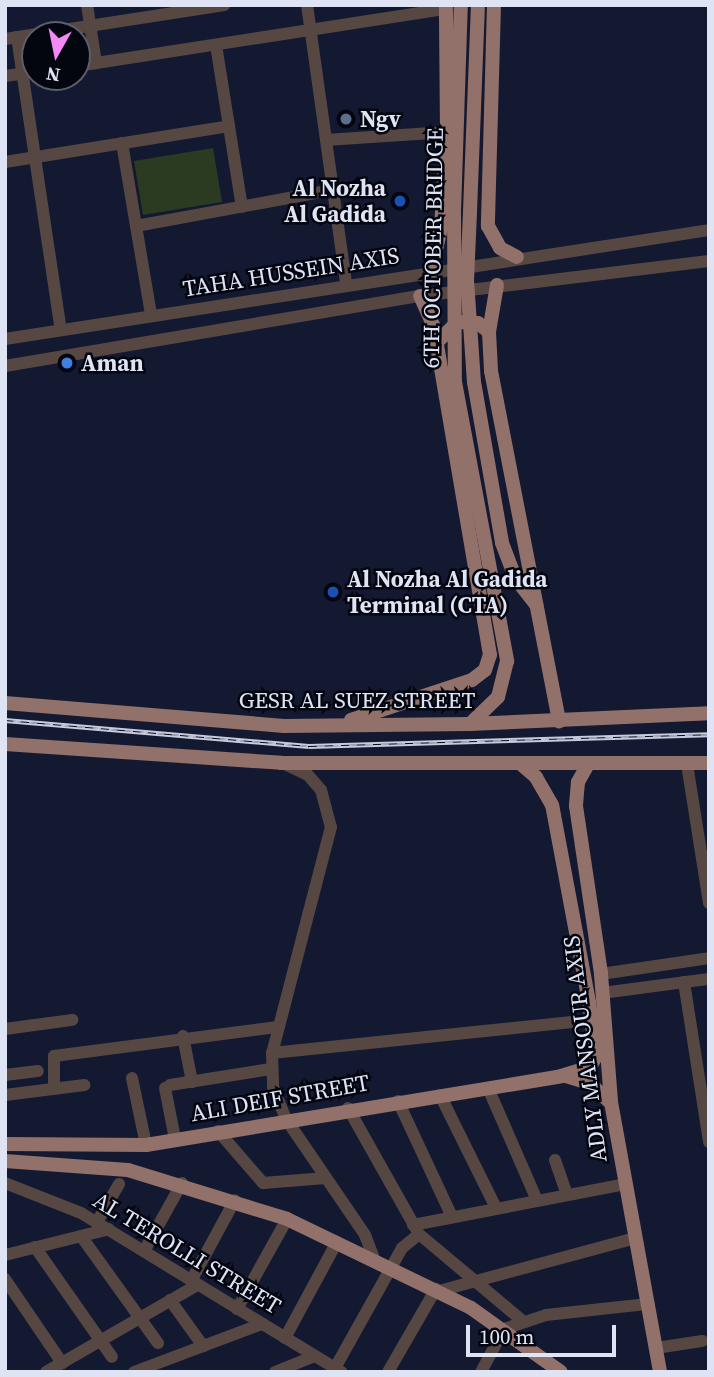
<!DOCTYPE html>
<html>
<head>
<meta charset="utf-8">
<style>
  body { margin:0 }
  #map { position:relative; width:714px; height:1377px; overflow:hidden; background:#141932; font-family:"Source Serif 4",serif }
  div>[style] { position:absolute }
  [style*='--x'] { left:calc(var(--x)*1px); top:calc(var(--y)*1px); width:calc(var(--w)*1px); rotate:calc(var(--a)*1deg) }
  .green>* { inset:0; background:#2a3b21 }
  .minor>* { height:12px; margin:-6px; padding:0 6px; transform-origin:6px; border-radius:6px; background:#574743 }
  .major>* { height:14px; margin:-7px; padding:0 7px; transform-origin:7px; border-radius:7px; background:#92716a }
  .rail>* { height:5px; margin-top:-2.5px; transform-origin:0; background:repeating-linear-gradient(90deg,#04060f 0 8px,#c6cbdd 0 16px); box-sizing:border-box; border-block:2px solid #c6cbdd }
  .major-bridge>* { height:14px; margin:-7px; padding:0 7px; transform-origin:7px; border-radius:7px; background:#92716a }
  .dots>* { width:19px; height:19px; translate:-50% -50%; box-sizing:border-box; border:4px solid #04060f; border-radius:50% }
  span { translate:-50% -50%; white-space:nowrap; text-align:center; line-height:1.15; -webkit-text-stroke:5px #04060f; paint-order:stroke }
  .poi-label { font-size:23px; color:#dfe4f5; font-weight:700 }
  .left { translate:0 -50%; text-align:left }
  .right { translate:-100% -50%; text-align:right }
  .street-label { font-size:23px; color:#dfe4f5 }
  .frame { position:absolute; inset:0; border:7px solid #dfe4f5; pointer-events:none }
  .north { position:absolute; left:21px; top:21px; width:70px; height:70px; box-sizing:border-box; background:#04060f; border:2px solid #5c5f6b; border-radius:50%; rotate:189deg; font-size:19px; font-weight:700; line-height:28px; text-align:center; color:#dfe4f5 }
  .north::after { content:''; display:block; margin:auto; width:24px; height:32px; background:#f18af4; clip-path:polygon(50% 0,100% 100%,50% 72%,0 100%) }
  .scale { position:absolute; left:466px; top:1325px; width:150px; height:32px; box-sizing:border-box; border:4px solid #dfe4f5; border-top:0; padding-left:9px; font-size:21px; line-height:24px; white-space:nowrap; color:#dfe4f5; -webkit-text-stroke:5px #04060f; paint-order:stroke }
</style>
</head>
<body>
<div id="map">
  <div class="green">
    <i style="clip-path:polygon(213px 148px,222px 202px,143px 215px,134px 161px)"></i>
  </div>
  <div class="minor">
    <i style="--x:87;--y:5;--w:59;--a:81.2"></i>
    <i style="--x:307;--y:5;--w:282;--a:82"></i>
    <i style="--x:17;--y:37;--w:296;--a:81.5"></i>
    <i style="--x:5;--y:39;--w:222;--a:-8.8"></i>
    <i style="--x:216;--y:45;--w:164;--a:80.9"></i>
    <i style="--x:77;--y:66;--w:373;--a:-8.8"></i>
    <i style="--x:5;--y:76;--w:30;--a:-8"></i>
    <i style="--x:326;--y:140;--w:121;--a:-3.8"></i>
    <i style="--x:122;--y:143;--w:174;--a:80.4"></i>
    <i style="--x:5;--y:162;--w:227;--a:-9.1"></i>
    <i style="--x:136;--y:226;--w:200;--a:-10.4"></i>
    <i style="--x:5;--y:339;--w:712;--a:-8.8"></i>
    <i style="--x:5;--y:366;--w:421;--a:-9.6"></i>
    <i style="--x:420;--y:296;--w:291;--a:-6.9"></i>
    <i style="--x:285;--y:764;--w:25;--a:26"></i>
    <i style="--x:308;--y:775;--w:20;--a:49"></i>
    <i style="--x:321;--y:790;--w:38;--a:75"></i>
    <i style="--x:331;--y:827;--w:234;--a:104.6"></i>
    <i style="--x:272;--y:1053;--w:34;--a:88"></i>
    <i style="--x:273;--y:1087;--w:35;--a:68"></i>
    <i style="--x:286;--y:1119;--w:140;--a:55.7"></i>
    <i style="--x:365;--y:1235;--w:25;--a:69"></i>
    <i style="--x:687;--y:764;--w:141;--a:81"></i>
    <i style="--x:601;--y:974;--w:109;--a:-8.4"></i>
    <i style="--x:684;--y:982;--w:162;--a:81.1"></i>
    <i style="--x:602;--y:993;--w:108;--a:-7.5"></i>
    <i style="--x:5;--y:1029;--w:68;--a:-7.7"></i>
    <i style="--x:183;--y:1036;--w:47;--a:78.9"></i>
    <i style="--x:272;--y:1053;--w:321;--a:-5.9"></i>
    <i style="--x:5;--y:1075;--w:33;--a:-7"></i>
    <i style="--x:132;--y:1078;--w:68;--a:78.2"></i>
    <i style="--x:170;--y:1085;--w:102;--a:-9"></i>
    <i style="--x:165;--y:1088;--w:52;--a:78.9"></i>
    <i style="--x:488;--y:1088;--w:122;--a:66.4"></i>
    <i style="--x:54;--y:1089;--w:33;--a:-90"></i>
    <i style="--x:54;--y:1056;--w:226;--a:-7.4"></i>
    <i style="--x:5;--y:1095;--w:80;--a:-7.2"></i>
    <i style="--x:440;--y:1095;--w:126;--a:63.6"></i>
    <i style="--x:398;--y:1101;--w:128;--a:65"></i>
    <i style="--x:348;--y:1108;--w:145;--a:60.6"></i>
    <i style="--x:419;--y:1234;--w:137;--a:40"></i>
    <i style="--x:218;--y:1131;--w:69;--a:49.1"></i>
    <i style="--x:263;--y:1183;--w:63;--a:-4.5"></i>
    <i style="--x:555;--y:1160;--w:36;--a:71"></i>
    <i style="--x:5;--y:1183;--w:82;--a:21.5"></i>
    <i style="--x:81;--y:1213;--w:305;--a:31.4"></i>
    <i style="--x:97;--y:1222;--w:44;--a:-59.9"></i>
    <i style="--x:413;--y:1225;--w:216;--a:-10.9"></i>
    <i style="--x:81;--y:1236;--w:132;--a:54.3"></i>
    <i style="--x:35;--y:1247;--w:134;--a:55"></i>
    <i style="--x:144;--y:1251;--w:78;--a:-60.8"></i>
    <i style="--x:5;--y:1255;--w:107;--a:-14"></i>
    <i style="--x:5;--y:1279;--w:102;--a:55.8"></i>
    <i style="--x:191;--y:1281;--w:92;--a:-61.5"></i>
    <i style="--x:439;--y:1291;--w:203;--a:-15.1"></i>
    <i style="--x:170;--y:1300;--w:57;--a:54.3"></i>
    <i style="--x:237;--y:1309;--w:103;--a:-60.9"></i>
    <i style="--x:285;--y:1338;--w:109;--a:-61.6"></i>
    <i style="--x:656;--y:1348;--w:47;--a:-8.7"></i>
    <i style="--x:335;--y:1368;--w:137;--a:-60.8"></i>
    <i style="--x:402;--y:1248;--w:22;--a:-39"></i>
    <i style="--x:46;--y:1372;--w:174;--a:-29.9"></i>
    <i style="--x:134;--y:1372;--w:137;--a:-20.6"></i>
    <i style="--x:275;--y:1372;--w:43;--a:-21.8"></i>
    <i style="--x:388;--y:1372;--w:96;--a:-60"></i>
    <i style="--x:481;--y:1372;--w:49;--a:-61.9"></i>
    <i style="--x:504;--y:1329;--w:44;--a:-18.4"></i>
    <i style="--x:546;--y:1315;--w:103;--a:-6.2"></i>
  </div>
  <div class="major">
    <i style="--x:494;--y:5;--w:221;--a:91.6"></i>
    <i style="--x:488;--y:226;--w:25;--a:61"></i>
    <i style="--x:500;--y:248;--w:19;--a:28"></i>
    <i style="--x:454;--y:211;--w:206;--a:-88.1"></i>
    <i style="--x:470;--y:212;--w:207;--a:-87.8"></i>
    <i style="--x:431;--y:271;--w:44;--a:-76.9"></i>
    <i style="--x:441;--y:228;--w:96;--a:-86.4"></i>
    <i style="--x:447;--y:132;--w:127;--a:-90.5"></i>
    <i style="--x:497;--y:285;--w:48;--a:99.7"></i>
    <i style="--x:489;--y:332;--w:39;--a:87"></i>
    <i style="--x:491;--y:371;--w:357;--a:79"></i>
    <i style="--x:437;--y:342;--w:29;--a:-44"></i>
    <i style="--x:458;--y:322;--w:20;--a:3"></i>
    <i style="--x:478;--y:323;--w:14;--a:39"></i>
    <i style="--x:455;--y:382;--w:284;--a:79.4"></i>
    <i style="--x:507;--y:661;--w:37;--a:104"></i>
    <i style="--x:498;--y:697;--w:39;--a:136"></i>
    <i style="--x:474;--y:382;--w:163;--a:80.1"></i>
    <i style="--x:502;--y:543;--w:39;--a:69"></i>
    <i style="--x:516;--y:579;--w:33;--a:52"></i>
    <i style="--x:5;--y:703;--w:280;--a:4.7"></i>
    <i style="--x:284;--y:726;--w:186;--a:-0.6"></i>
    <i style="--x:470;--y:724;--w:239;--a:-2.6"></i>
    <i style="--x:351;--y:720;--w:127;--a:-18.3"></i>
    <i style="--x:472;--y:680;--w:16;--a:-38"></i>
    <i style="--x:485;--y:670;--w:16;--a:-72"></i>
    <i style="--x:490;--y:655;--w:333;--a:-99.7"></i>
    <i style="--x:434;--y:327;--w:34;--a:-114"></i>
    <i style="--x:5;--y:744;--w:277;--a:3.9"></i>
    <i style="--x:281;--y:763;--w:428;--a:0"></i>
    <i style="--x:588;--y:764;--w:21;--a:119"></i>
    <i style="--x:578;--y:782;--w:24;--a:95"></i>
    <i style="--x:576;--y:806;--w:170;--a:81.5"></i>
    <i style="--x:601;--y:974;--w:128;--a:85.5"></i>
    <i style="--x:611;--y:1102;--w:274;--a:79.7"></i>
    <i style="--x:566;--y:1076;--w:24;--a:17"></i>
    <i style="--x:589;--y:1083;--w:28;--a:42"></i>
    <i style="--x:5;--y:1144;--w:141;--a:0.4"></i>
    <i style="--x:146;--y:1145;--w:421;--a:-9.4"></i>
    <i style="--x:561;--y:1076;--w:30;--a:-17"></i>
    <i style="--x:590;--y:1067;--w:13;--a:-61"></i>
    <i style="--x:596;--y:1056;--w:54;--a:-97.4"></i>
    <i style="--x:589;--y:1002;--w:200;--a:-100.6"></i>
    <i style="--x:552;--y:805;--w:32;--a:-120"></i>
    <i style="--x:536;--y:777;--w:20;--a:-139"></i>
    <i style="--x:5;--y:1161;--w:123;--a:4.2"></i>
    <i style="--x:128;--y:1170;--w:166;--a:17.1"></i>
    <i style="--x:287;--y:1219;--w:204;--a:25.8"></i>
    <i style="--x:471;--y:1308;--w:110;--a:35.4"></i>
  </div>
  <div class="rail">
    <i style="--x:5;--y:720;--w:305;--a:4.9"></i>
    <i style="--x:309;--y:746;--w:400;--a:-1.7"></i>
  </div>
  <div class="major-bridge">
    <i style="--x:454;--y:211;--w:171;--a:89.7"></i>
    <i style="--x:470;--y:212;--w:68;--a:92.5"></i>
    <i style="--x:467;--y:280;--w:102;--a:86.1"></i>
  </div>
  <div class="dots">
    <i style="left:346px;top:119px;background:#5c6f8a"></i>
    <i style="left:400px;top:201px;background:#1a4fb4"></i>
    <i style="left:67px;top:363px;background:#3f7fe0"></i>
    <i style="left:333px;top:592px;background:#1a4fb4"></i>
  </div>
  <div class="poi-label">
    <span class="left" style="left:360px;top:119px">Ngv</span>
    <span class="right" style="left:386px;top:201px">Al Nozha<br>Al Gadida</span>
    <span class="left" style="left:81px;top:363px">Aman</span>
    <span class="left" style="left:347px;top:592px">Al Nozha Al Gadida<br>Terminal (CTA)</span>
  </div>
  <div class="street-label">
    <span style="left:433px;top:248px;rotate:-89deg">6TH OCTOBER BRIDGE</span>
    <span style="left:291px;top:272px;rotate:-9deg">TAHA HUSSEIN AXIS</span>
    <span style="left:357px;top:700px">GESR AL SUEZ STREET</span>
    <span style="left:585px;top:1049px;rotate:-97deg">ADLY MANSOUR AXIS</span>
    <span style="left:280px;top:1098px;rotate:-10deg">ALI DEIF STREET</span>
    <span style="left:187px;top:1253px;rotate:31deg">AL TEROLLI STREET</span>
  </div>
  <div class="frame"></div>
  <div class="north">N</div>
  <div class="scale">100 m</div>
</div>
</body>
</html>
